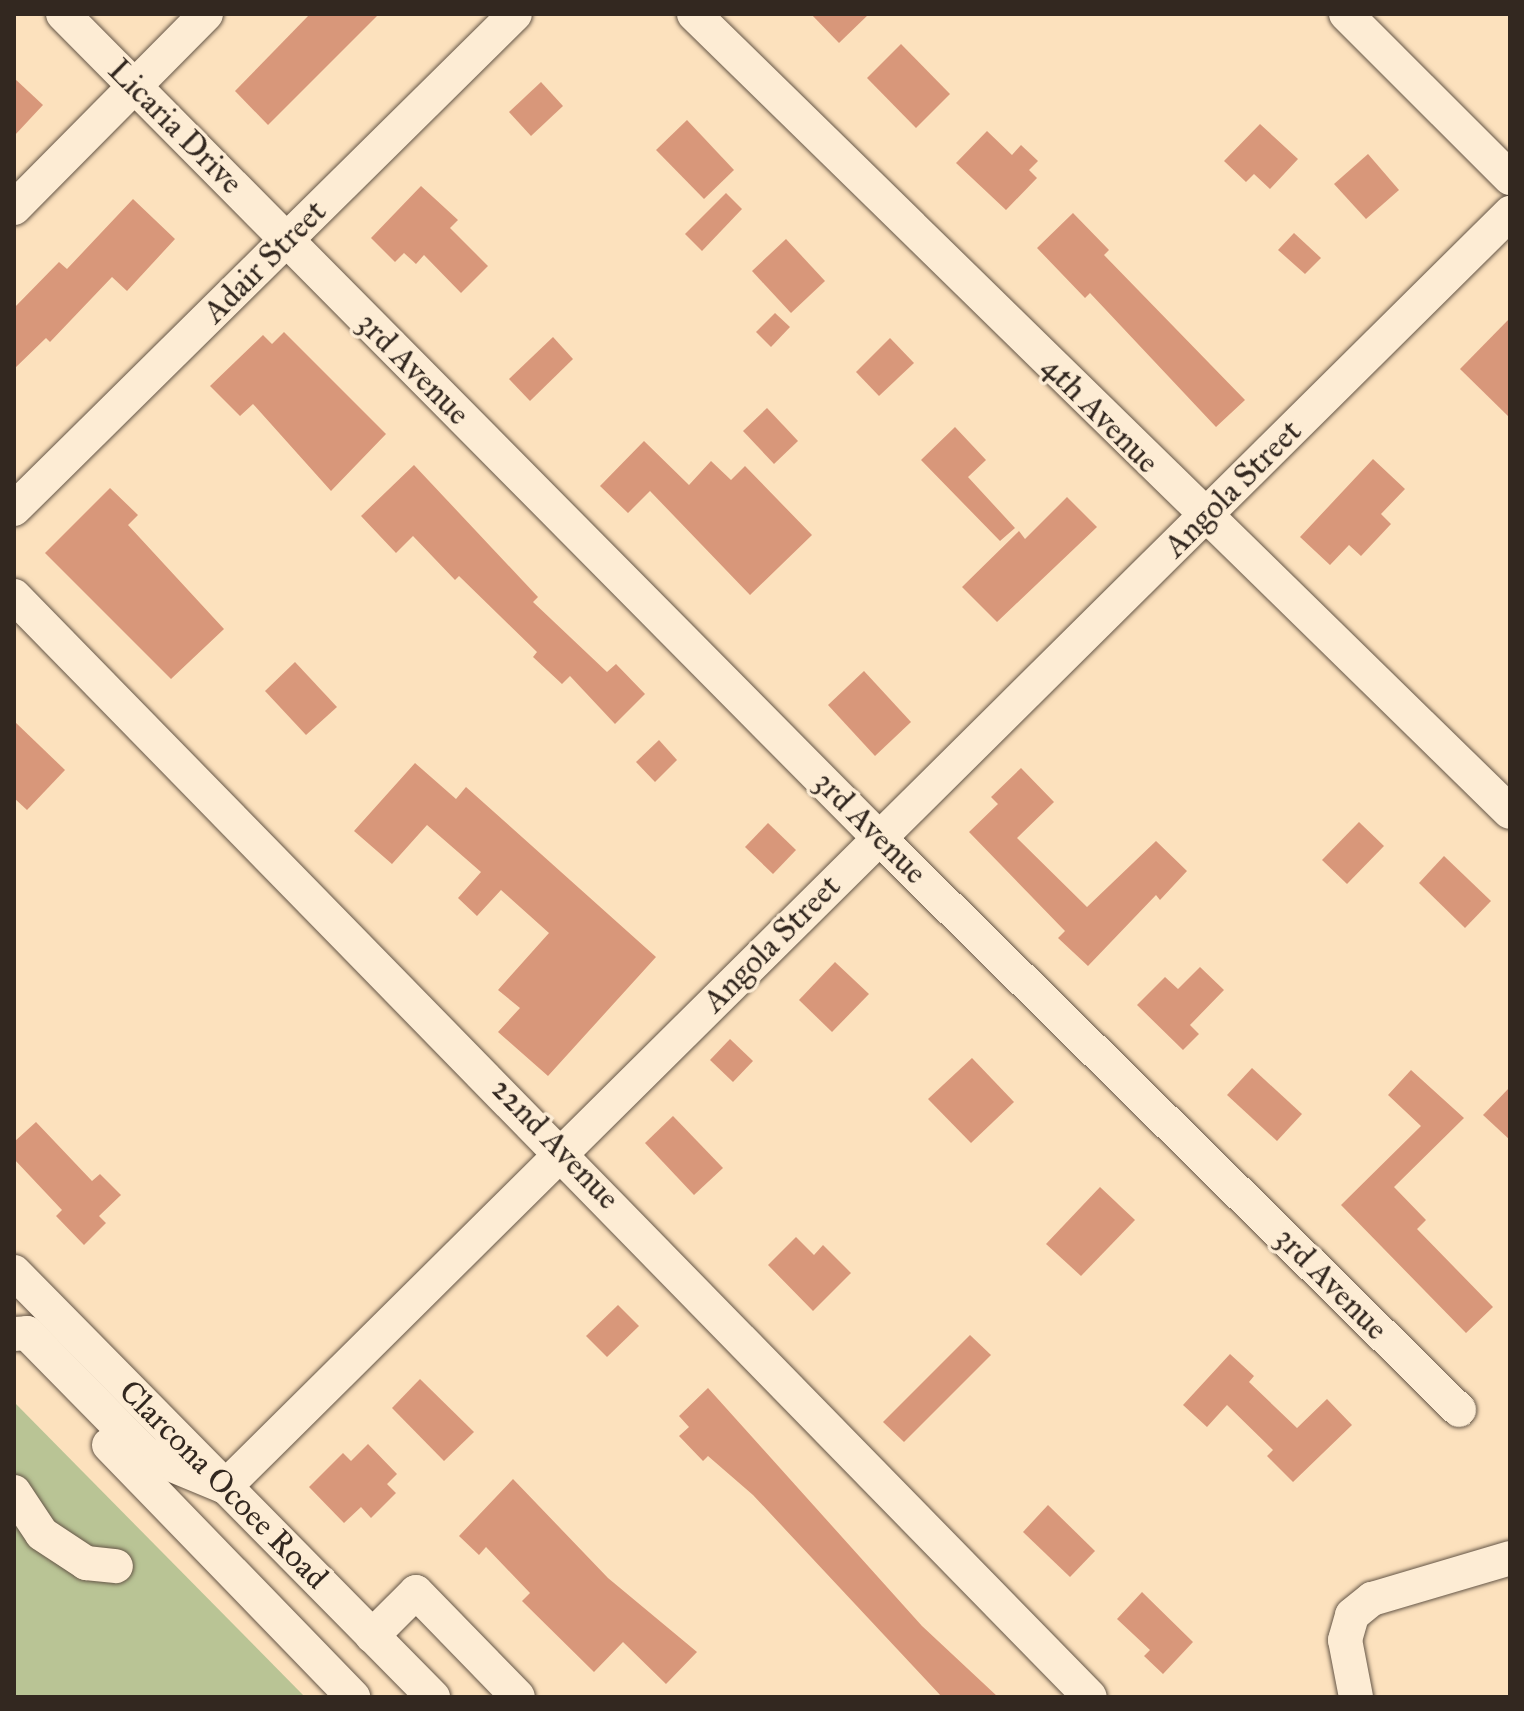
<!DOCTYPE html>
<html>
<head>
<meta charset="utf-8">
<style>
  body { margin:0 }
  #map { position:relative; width:1524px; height:1711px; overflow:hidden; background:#fce1bd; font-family:"IM FELL Great Primer",serif }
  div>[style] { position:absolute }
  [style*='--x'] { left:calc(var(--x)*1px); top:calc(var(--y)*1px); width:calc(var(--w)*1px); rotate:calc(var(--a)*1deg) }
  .green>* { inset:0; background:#b9c495 }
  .building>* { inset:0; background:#d8977a }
  .roads { filter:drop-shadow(0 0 2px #655647) drop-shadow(0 0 2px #655647) }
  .minor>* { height:34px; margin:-17px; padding:0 17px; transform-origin:17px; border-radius:17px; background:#fdecd4 }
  span { translate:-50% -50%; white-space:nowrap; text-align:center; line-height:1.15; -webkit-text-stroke:7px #fdecd4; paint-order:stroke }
  .street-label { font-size:32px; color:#332820 }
  .frame { position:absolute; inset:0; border:16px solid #332820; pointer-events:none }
</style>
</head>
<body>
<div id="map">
  <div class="green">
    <i style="clip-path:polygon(14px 1402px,305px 1697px,14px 1697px)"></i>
  </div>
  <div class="building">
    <i style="clip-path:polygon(310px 14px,379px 14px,268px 125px,235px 91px)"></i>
    <i style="clip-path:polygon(811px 14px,869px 14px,839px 43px)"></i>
    <i style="clip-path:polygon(901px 44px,950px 94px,916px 128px,867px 78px)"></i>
    <i style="clip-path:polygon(14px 78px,43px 105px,14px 136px)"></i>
    <i style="clip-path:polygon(541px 82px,563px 106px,531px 136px,509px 112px)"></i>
    <i style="clip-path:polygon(687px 120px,734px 170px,704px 199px,656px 150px)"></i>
    <i style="clip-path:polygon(1260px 124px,1298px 159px,1270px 189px,1254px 174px,1246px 182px,1224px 161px)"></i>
    <i style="clip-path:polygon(987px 131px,1012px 155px,1021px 145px,1038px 161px,1029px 170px,1037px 178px,1006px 210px,956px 163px)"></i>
    <i style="clip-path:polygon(1368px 154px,1399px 190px,1366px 219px,1334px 184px)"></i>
    <i style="clip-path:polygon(421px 186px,458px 220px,450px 228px,488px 266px,461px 293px,424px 255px,416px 264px,404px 253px,395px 262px,371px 238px)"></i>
    <i style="clip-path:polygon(726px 193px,742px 209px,702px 251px,685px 234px)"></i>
    <i style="clip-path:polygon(133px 199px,175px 239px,127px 291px,112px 277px,50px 342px,46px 338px,14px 369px,14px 308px,59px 262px,67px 269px)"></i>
    <i style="clip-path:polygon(1073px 213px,1109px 250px,1104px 255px,1245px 400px,1216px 427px,1090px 293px,1085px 298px,1037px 248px)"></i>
    <i style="clip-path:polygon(1294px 233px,1321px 258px,1305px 274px,1278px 250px)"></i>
    <i style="clip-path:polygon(786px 239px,825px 281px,791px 313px,752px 271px)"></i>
    <i style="clip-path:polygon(775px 313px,790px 327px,771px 347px,756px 332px)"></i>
    <i style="clip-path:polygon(1510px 318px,1510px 418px,1460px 369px)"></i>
    <i style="clip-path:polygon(284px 332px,386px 434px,331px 491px,253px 404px,240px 416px,210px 386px,263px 335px,272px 344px)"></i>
    <i style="clip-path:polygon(553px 337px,573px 359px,530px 401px,509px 379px)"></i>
    <i style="clip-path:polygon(890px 338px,914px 363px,879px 396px,856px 372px)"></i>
    <i style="clip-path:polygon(767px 408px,798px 441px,774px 464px,743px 431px)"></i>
    <i style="clip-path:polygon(955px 427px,986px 460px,968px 477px,1015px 528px,1000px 541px,921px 460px)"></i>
    <i style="clip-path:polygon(644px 441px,689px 485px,711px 461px,731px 480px,745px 466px,812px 535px,750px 595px,650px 491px,628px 513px,600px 486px)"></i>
    <i style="clip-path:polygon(1373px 459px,1405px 489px,1381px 514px,1391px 524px,1361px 556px,1349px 545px,1330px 565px,1300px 537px)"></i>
    <i style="clip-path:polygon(414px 465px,538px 597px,533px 602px,607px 672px,616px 664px,645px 694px,615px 724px,570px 676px,562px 684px,533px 657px,537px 652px,459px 576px,455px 580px,413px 536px,396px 553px,361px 516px)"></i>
    <i style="clip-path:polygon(110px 488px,138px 515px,128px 525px,224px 629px,171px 679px,45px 553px)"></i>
    <i style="clip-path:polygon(1067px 497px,1097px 527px,997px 622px,962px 587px,1019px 531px,1025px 539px)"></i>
    <i style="clip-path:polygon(295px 662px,337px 707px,306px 735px,265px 691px)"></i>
    <i style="clip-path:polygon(864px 671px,911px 722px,875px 756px,828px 705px)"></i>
    <i style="clip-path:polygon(14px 721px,65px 770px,27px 810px,14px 798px)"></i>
    <i style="clip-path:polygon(659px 740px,677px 760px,655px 782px,636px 762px)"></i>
    <i style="clip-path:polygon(415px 763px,456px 799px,466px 787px,656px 957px,548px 1076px,498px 1032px,520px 1008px,498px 990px,549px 933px,501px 890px,477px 916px,458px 898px,481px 872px,427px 825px,392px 864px,354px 831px)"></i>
    <i style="clip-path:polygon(1021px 768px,1054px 802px,1017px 838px,1087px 907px,1156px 841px,1187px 871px,1160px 900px,1156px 895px,1088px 966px,1058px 938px,1065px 931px,969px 832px,998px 804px,991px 797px)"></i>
    <i style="clip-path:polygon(1359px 822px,1384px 846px,1347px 884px,1322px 860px)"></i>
    <i style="clip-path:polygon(768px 823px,796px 850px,773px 874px,745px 847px)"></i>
    <i style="clip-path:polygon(1444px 856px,1491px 901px,1465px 928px,1419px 883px)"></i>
    <i style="clip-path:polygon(835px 962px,869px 994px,832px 1032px,799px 1000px)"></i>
    <i style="clip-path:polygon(1200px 967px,1224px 990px,1190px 1025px,1199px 1034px,1183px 1050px,1137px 1005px,1165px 977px,1178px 989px)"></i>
    <i style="clip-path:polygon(730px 1039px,753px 1061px,733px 1082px,710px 1060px)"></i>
    <i style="clip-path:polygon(972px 1058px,1014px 1102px,971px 1143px,928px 1099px)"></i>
    <i style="clip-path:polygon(1252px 1068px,1302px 1114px,1277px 1141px,1227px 1095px)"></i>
    <i style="clip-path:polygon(1411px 1070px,1464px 1118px,1394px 1187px,1426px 1220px,1417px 1229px,1493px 1307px,1466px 1333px,1341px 1205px,1421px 1126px,1388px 1095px)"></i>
    <i style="clip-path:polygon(1510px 1087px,1510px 1140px,1483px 1115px)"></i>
    <i style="clip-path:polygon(673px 1116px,723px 1168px,694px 1195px,645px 1143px)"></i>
    <i style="clip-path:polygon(36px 1122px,92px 1181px,100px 1174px,121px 1195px,99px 1216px,106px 1223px,84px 1245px,56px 1216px,62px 1210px,14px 1159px,14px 1142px)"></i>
    <i style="clip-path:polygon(1100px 1187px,1135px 1220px,1081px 1276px,1046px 1244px)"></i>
    <i style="clip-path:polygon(796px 1237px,814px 1255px,823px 1245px,851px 1273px,813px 1311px,768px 1265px)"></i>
    <i style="clip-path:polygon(618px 1305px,639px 1326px,607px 1357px,586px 1336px)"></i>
    <i style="clip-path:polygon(970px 1335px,991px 1355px,904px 1442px,883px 1422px)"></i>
    <i style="clip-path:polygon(1230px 1354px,1254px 1376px,1249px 1382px,1297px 1428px,1327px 1399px,1352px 1425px,1293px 1482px,1267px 1456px,1273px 1450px,1227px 1405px,1207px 1427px,1183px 1405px)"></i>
    <i style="clip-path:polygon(420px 1379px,474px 1432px,444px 1461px,392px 1408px)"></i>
    <i style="clip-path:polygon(708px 1388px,922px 1626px,998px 1697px,942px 1697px,753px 1495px,708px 1456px,703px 1461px,679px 1436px,689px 1427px,679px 1416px)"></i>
    <i style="clip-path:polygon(368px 1444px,397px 1474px,387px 1484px,396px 1493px,371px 1518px,361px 1507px,344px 1523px,309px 1487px,343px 1453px,351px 1461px)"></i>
    <i style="clip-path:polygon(513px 1479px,608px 1578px,697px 1652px,666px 1684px,623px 1642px,594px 1672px,522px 1601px,530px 1593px,506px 1568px,486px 1547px,479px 1555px,459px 1536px)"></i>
    <i style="clip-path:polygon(1048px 1505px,1095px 1551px,1070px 1577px,1023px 1532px)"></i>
    <i style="clip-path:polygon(1142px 1592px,1193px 1642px,1163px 1674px,1144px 1656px,1150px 1650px,1117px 1619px)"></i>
  </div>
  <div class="roads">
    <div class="minor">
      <i style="--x:63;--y:14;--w:1158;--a:45.28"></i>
      <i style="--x:878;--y:837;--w:816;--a:44.6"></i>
      <i style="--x:694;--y:14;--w:1141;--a:44.36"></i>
      <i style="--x:1346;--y:14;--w:232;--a:45"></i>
      <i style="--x:14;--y:208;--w:273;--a:-45.3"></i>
      <i style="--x:14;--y:509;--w:704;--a:-44.65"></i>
      <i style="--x:14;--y:596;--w:1539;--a:45.66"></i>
      <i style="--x:14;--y:1272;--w:597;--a:45.41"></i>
      <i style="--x:14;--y:1334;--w:13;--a:-4"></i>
      <i style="--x:27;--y:1333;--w:170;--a:45.5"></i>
      <i style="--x:146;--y:1454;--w:86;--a:22.7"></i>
      <i style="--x:225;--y:1487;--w:1810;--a:-44.75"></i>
      <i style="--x:109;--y:1445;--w:351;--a:45.9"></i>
      <i style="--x:14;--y:1492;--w:50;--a:56.3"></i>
      <i style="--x:42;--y:1534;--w:53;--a:33.4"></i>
      <i style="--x:86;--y:1563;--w:30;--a:6"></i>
      <i style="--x:372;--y:1636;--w:62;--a:-45"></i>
      <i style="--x:416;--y:1592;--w:146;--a:45.8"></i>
      <i style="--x:1356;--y:1697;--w:58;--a:-100.9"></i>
      <i style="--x:1345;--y:1640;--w:26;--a:-74"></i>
      <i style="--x:1352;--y:1615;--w:26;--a:-39"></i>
      <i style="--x:1372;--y:1599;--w:144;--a:-16.5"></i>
    </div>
  </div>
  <div class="street-label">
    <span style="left:175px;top:127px;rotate:45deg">Licaria Drive</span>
    <span style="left:265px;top:262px;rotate:-45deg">Adair Street</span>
    <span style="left:413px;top:369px;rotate:45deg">3rd Avenue</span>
    <span style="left:1100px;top:415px;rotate:45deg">4th Avenue</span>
    <span style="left:1233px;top:489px;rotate:-45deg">Angola Street</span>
    <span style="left:870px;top:828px;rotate:45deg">3rd Avenue</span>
    <span style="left:772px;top:944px;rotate:-45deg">Angola Street</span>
    <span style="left:555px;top:1144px;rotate:46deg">22nd Avenue</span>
    <span style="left:1331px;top:1284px;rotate:45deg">3rd Avenue</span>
    <span style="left:223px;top:1485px;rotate:45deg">Clarcona Ocoee Road</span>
  </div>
  <div class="frame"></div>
</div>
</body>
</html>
